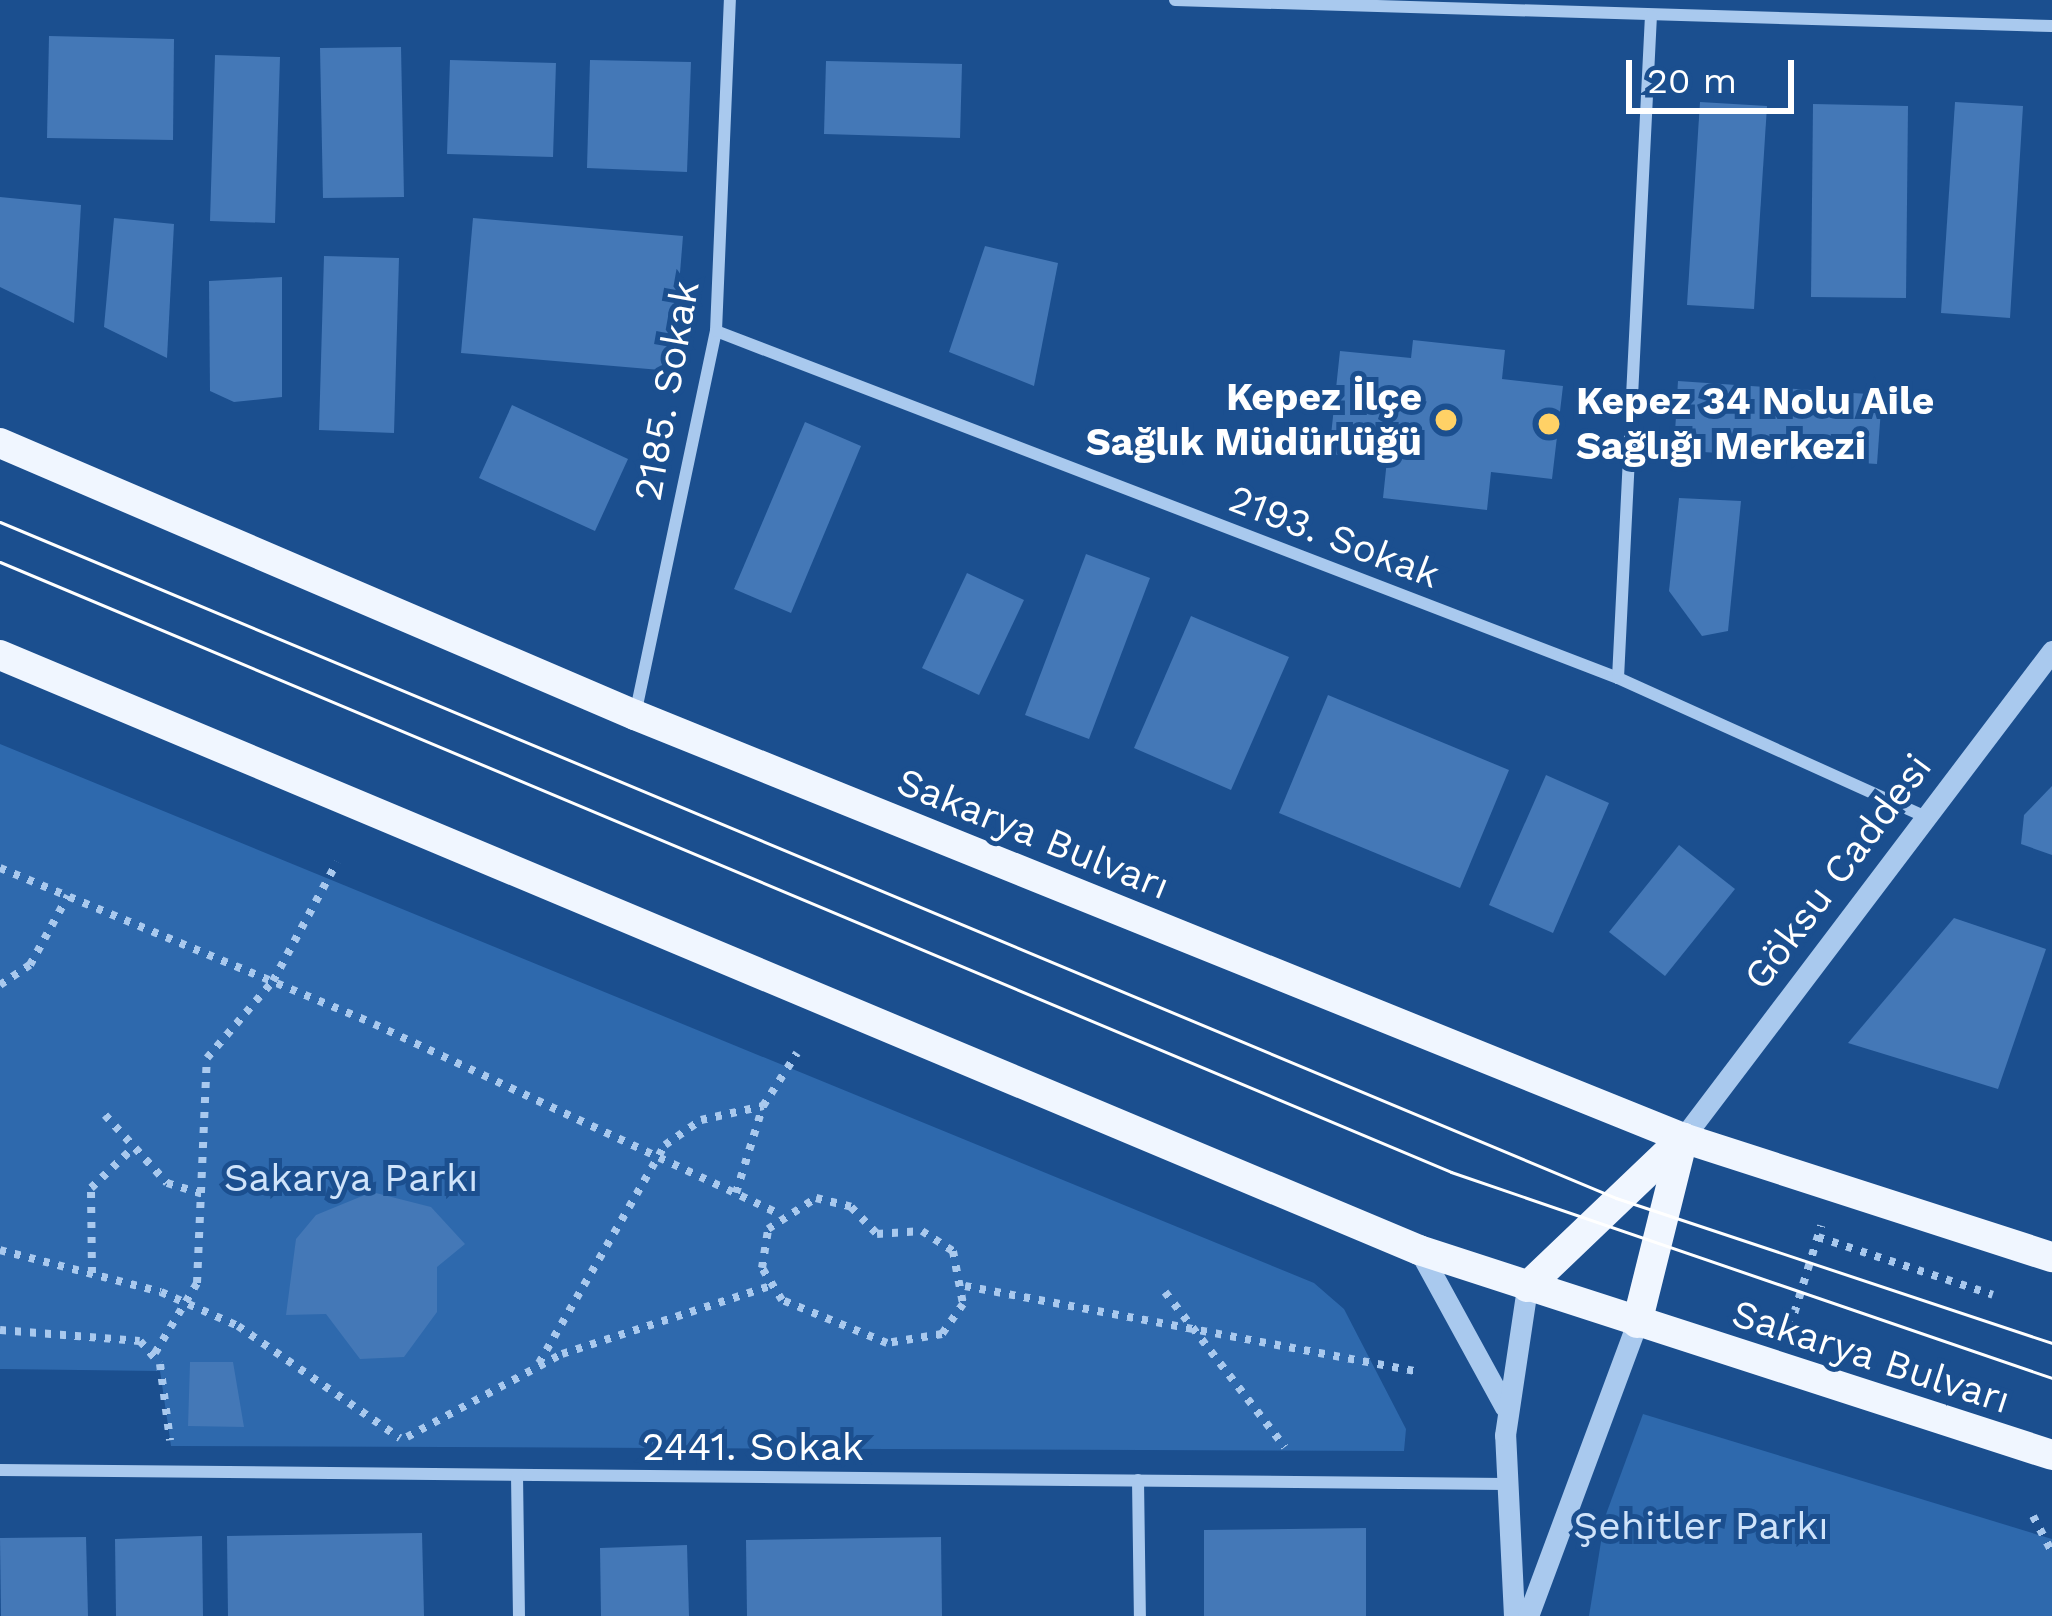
<!DOCTYPE html>
<html>
<head>
<meta charset="utf-8">
<style>
  body { margin:0 }
  #map { position:relative; width:2052px; height:1616px; overflow:hidden; background:#1b4f8f; font-family:"Work Sans",sans-serif }
  div>[style] { position:absolute }
  [style*='--x'] { left:calc(var(--x)*1px); top:calc(var(--y)*1px); width:calc(var(--w)*1px); rotate:calc(var(--a)*1deg) }
  .green>* { inset:0; background:#2e69ad }
  .building>* { inset:0; background:#4478b7 }
  .path>* { height:8px; margin-top:-4px; transform-origin:0; background:repeating-linear-gradient(90deg,#a9c9ee 0 6px,transparent 0 15px) }
  .minor>* { height:12px; margin:-6px; padding:0 6px; transform-origin:6px; border-radius:6px; background:#a9c9ee }
  .tertiary>* { height:21px; margin:-10.5px; padding:0 10.5px; transform-origin:10.5px; border-radius:10.5px; background:#a9c9ee }
  .primary>* { height:30px; margin:-15px; padding:0 15px; transform-origin:15px; border-radius:15px; background:#f0f6ff }
  .tram>* { height:3px; margin:-1.5px; padding:0 1.5px; transform-origin:1.5px; border-radius:1.5px; background:#fff }
  .dots>* { width:33px; height:33px; translate:-50% -50%; box-sizing:border-box; border:6px solid #1b4f8f; border-radius:50% }
  span { translate:-50% -50%; white-space:nowrap; text-align:center; line-height:1.15; -webkit-text-stroke:10px #1b4f8f; paint-order:stroke }
  .street-label { font-size:39px; color:#fff }
  .poi-label { font-size:39px; color:#fff; font-weight:700 }
  .right { translate:-100% -50%; text-align:right }
  .left { translate:0 -50%; text-align:left }
  .park-label { font-size:39px; color:#cfe3fa }
  .scale { position:absolute; left:1626px; top:60px; width:168px; height:54px; box-sizing:border-box; border:6px solid #fff; border-top:0; padding-left:15px; font-size:36px; line-height:42px; white-space:nowrap; color:#fff; -webkit-text-stroke:9px #1b4f8f; paint-order:stroke }
</style>
</head>
<body>
<div id="map">
  <div class="green">
    <i style="clip-path:polygon(0 744px,1314px 1283px,1344px 1309px,1406px 1429px,1404px 1451px,171px 1446px,160px 1371px,0 1369px)"></i>
    <i style="clip-path:polygon(1643px 1414px,2052px 1539px,2052px 1616px,1589px 1616px,1605px 1517px)"></i>
  </div>
  <div class="building">
    <i style="clip-path:polygon(49px 36px,174px 39px,173px 140px,47px 138px)"></i>
    <i style="clip-path:polygon(401px 47px,404px 197px,323px 198px,320px 48px)"></i>
    <i style="clip-path:polygon(215px 55px,280px 57px,275px 223px,210px 221px)"></i>
    <i style="clip-path:polygon(450px 60px,556px 63px,553px 157px,447px 154px)"></i>
    <i style="clip-path:polygon(590px 60px,691px 62px,687px 172px,587px 168px)"></i>
    <i style="clip-path:polygon(826px 61px,962px 64px,960px 138px,824px 134px)"></i>
    <i style="clip-path:polygon(1700px 102px,1767px 106px,1754px 309px,1687px 305px)"></i>
    <i style="clip-path:polygon(1955px 102px,2023px 106px,2010px 318px,1941px 313px)"></i>
    <i style="clip-path:polygon(1813px 104px,1908px 106px,1906px 298px,1811px 297px)"></i>
    <i style="clip-path:polygon(0 197px,81px 205px,74px 323px,0 287px)"></i>
    <i style="clip-path:polygon(114px 218px,174px 224px,167px 358px,104px 327px)"></i>
    <i style="clip-path:polygon(473px 218px,683px 236px,672px 371px,461px 353px)"></i>
    <i style="clip-path:polygon(985px 246px,1058px 263px,1034px 386px,949px 352px)"></i>
    <i style="clip-path:polygon(324px 256px,399px 258px,394px 433px,319px 430px)"></i>
    <i style="clip-path:polygon(282px 277px,282px 397px,234px 402px,210px 391px,209px 281px)"></i>
    <i style="clip-path:polygon(1413px 340px,1505px 350px,1502px 379px,1563px 386px,1552px 479px,1491px 472px,1487px 510px,1383px 498px,1387px 460px,1329px 454px,1340px 351px,1411px 358px)"></i>
    <i style="clip-path:polygon(1678px 381px,1882px 395px,1877px 464px,1674px 450px)"></i>
    <i style="clip-path:polygon(512px 405px,628px 459px,595px 531px,479px 478px)"></i>
    <i style="clip-path:polygon(805px 422px,861px 446px,791px 613px,734px 589px)"></i>
    <i style="clip-path:polygon(1679px 498px,1741px 501px,1728px 631px,1702px 636px,1669px 591px)"></i>
    <i style="clip-path:polygon(1086px 554px,1150px 578px,1089px 739px,1025px 715px)"></i>
    <i style="clip-path:polygon(967px 573px,1024px 600px,979px 695px,922px 668px)"></i>
    <i style="clip-path:polygon(1191px 616px,1289px 657px,1231px 790px,1134px 748px)"></i>
    <i style="clip-path:polygon(1328px 695px,1509px 770px,1460px 888px,1279px 813px)"></i>
    <i style="clip-path:polygon(1546px 775px,1609px 803px,1553px 933px,1489px 905px)"></i>
    <i style="clip-path:polygon(2052px 786px,2052px 855px,2021px 844px,2024px 815px)"></i>
    <i style="clip-path:polygon(1679px 845px,1735px 889px,1665px 976px,1609px 932px)"></i>
    <i style="clip-path:polygon(1954px 918px,2046px 949px,1998px 1089px,1848px 1043px)"></i>
    <i style="clip-path:polygon(372px 1192px,431px 1207px,465px 1244px,437px 1267px,437px 1312px,404px 1357px,360px 1359px,326px 1314px,286px 1315px,296px 1239px,316px 1215px)"></i>
    <i style="clip-path:polygon(190px 1362px,233px 1362px,244px 1427px,188px 1426px)"></i>
    <i style="clip-path:polygon(1366px 1528px,1366px 1616px,1204px 1616px,1204px 1530px)"></i>
    <i style="clip-path:polygon(422px 1533px,424px 1616px,228px 1616px,227px 1536px)"></i>
    <i style="clip-path:polygon(202px 1536px,203px 1616px,116px 1616px,115px 1539px)"></i>
    <i style="clip-path:polygon(86px 1537px,88px 1616px,1px 1616px,0 1538px)"></i>
    <i style="clip-path:polygon(941px 1537px,942px 1616px,747px 1616px,746px 1540px)"></i>
    <i style="clip-path:polygon(687px 1545px,689px 1616px,601px 1616px,600px 1548px)"></i>
  </div>
  <div class="path">
    <i style="--x:0;--y:868;--w:405;--a:22.6"></i>
    <i style="--x:374;--y:1024;--w:448;--a:25.1"></i>
    <i style="--x:0;--y:985;--w:36;--a:-34"></i>
    <i style="--x:30;--y:965;--w:79;--a:-61.2"></i>
    <i style="--x:105;--y:1115;--w:92;--a:47.6"></i>
    <i style="--x:167;--y:1183;--w:39;--a:17"></i>
    <i style="--x:736;--y:1193;--w:91;--a:-72.8"></i>
    <i style="--x:763;--y:1106;--w:63;--a:-57.3"></i>
    <i style="--x:816;--y:1198;--w:36;--a:14"></i>
    <i style="--x:851;--y:1207;--w:37;--a:46"></i>
    <i style="--x:877;--y:1234;--w:45;--a:-3.8"></i>
    <i style="--x:922;--y:1231;--w:37;--a:33"></i>
    <i style="--x:953;--y:1251;--w:54;--a:79.3"></i>
    <i style="--x:963;--y:1304;--w:37;--a:125"></i>
    <i style="--x:942;--y:1334;--w:56;--a:170.7"></i>
    <i style="--x:887;--y:1343;--w:113;--a:-157.7"></i>
    <i style="--x:782;--y:1300;--w:38;--a:-122"></i>
    <i style="--x:762;--y:1268;--w:39;--a:-81"></i>
    <i style="--x:768;--y:1229;--w:57;--a:-32.9"></i>
    <i style="--x:1818;--y:1237;--w:184;--a:18.3"></i>
    <i style="--x:0;--y:1250;--w:166;--a:14.6"></i>
    <i style="--x:161;--y:1292;--w:84;--a:23.8"></i>
    <i style="--x:238;--y:1326;--w:197;--a:34.7"></i>
    <i style="--x:92;--y:1273;--w:85;--a:-90.7"></i>
    <i style="--x:91;--y:1188;--w:58;--a:-43.6"></i>
    <i style="--x:965;--y:1286;--w:457;--a:10.7"></i>
    <i style="--x:1165;--y:1292;--w:196;--a:52.3"></i>
    <i style="--x:1790;--y:1327;--w:106;--a:-72.9"></i>
    <i style="--x:0;--y:1330;--w:140;--a:4.5"></i>
    <i style="--x:140;--y:1341;--w:30;--a:49"></i>
    <i style="--x:160;--y:1364;--w:77;--a:82.5"></i>
    <i style="--x:155;--y:1353;--w:82;--a:-59"></i>
    <i style="--x:197;--y:1283;--w:225;--a:-87.5"></i>
    <i style="--x:207;--y:1058;--w:101;--a:-49.4"></i>
    <i style="--x:273;--y:981;--w:135;--a:-61.7"></i>
    <i style="--x:539;--y:1363;--w:252;--a:-60"></i>
    <i style="--x:665;--y:1145;--w:44;--a:-34.8"></i>
    <i style="--x:701;--y:1120;--w:64;--a:-12.7"></i>
    <i style="--x:407;--y:1437;--w:176;--a:-28.2"></i>
    <i style="--x:562;--y:1354;--w:219;--a:-18.1"></i>
    <i style="--x:2033;--y:1516;--w:41;--a:62.2"></i>
  </div>
  <div class="minor">
    <i style="--x:1175;--y:0;--w:877;--a:1.7"></i>
    <i style="--x:716;--y:331;--w:966;--a:21.04"></i>
    <i style="--x:1618;--y:678;--w:336;--a:24.3"></i>
    <i style="--x:1618;--y:678;--w:663;--a:-87.15"></i>
    <i style="--x:635;--y:715;--w:392;--a:-78.1"></i>
    <i style="--x:716;--y:331;--w:331;--a:-87.6"></i>
    <i style="--x:0;--y:1470;--w:1506;--a:0.53"></i>
    <i style="--x:517;--y:1475;--w:141;--a:89.2"></i>
    <i style="--x:1138;--y:1480;--w:136;--a:89.2"></i>
  </div>
  <div class="tertiary">
    <i style="--x:1683;--y:1138;--w:611;--a:-52.85"></i>
    <i style="--x:1419;--y:1250;--w:179;--a:61.3"></i>
    <i style="--x:1514;--y:1616;--w:181;--a:-92.8"></i>
    <i style="--x:1505;--y:1435;--w:150;--a:-81.5"></i>
    <i style="--x:1528;--y:1616;--w:313;--a:-69.6"></i>
  </div>
  <div class="primary">
    <i style="--x:0;--y:443;--w:691;--a:23.19"></i>
    <i style="--x:635;--y:715;--w:1130;--a:21.98"></i>
    <i style="--x:1683;--y:1138;--w:388;--a:17.9"></i>
    <i style="--x:0;--y:655;--w:1539;--a:22.75"></i>
    <i style="--x:1419;--y:1250;--w:665;--a:17.94"></i>
    <i style="--x:1527;--y:1287;--w:216;--a:-43.7"></i>
    <i style="--x:1637;--y:1323;--w:191;--a:-76"></i>
  </div>
  <div class="tram">
    <i style="--x:0;--y:522;--w:1752;--a:22.7"></i>
    <i style="--x:1616;--y:1198;--w:459;--a:18.4"></i>
    <i style="--x:0;--y:562;--w:1574;--a:22.8"></i>
    <i style="--x:1451;--y:1172;--w:635;--a:18.92"></i>
  </div>
  <div class="dots">
    <i style="left:1446px;top:420px;background:#ffd166"></i>
    <i style="left:1549px;top:424px;background:#ffd166"></i>
  </div>
  <div class="street-label">
    <span style="left:667px;top:391px;rotate:-80deg">2185. Sokak</span>
    <span style="left:1334px;top:537px;rotate:21deg">2193. Sokak</span>
    <span style="left:1033px;top:834px;rotate:22deg">Sakarya Bulvarı</span>
    <span style="left:1838px;top:872px;rotate:-53deg">Göksu Caddesi</span>
    <span style="left:1871px;top:1357px;rotate:18deg">Sakarya Bulvarı</span>
    <span style="left:753px;top:1447px">2441. Sokak</span>
  </div>
  <div class="poi-label">
    <span class="right" style="left:1422px;top:420px">Kepez İlçe<br>Sağlık Müdürlüğü</span>
    <span class="left" style="left:1576px;top:424px">Kepez 34 Nolu Aile<br>Sağlığı Merkezi</span>
  </div>
  <div class="park-label">
    <span style="left:351px;top:1178px">Sakarya Parkı</span>
    <span style="left:1701px;top:1526px">Şehitler Parkı</span>
  </div>
  <div class="scale">20 m</div>
</div>
</body>
</html>
